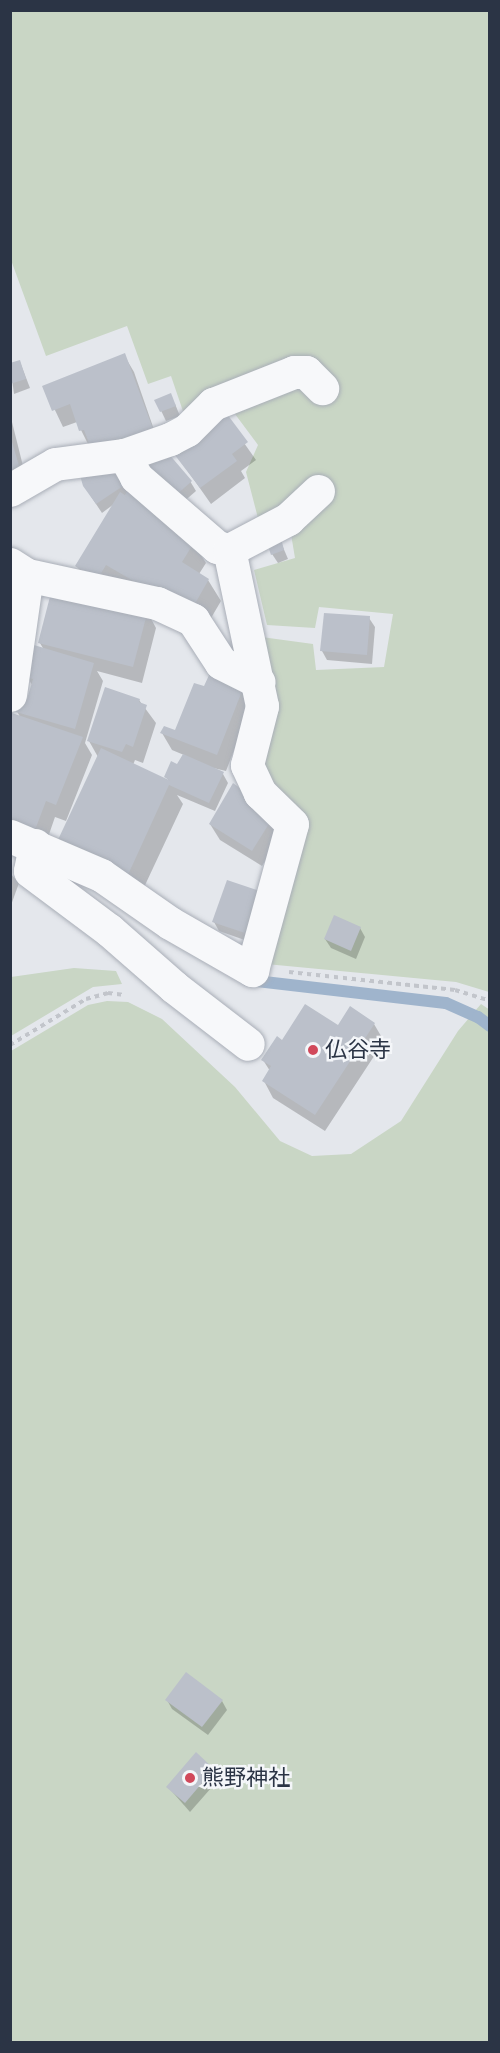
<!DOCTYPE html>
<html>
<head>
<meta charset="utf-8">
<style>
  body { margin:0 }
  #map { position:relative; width:500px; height:2053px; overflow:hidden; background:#e4e7ec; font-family:"Space Grotesk","Noto Sans JP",sans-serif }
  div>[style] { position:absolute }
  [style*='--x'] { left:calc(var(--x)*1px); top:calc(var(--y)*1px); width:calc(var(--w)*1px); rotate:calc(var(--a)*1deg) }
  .green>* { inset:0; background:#c9d6c5 }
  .shadow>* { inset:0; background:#0003 }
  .stream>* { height:12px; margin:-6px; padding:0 6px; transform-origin:6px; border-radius:6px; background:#9fb4cc }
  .building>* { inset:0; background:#bbc0ca }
  .path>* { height:4px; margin-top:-2px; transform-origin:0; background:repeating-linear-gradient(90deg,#c2c5cb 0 4.5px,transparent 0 9px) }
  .roads { filter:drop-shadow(0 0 2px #a9aeb7) drop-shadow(0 0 2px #a9aeb7) }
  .minor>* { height:33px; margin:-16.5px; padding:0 16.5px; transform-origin:16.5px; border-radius:16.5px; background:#f7f8fa }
  .dots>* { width:16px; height:16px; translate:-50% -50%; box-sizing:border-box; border:3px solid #f4f6f9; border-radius:50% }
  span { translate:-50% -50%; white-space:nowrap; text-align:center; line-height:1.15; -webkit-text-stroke:5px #f4f6f9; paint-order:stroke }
  .poi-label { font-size:22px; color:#2b3445 }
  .left { translate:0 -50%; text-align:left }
  .frame { position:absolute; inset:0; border:12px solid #2b3445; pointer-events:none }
</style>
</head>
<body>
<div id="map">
  <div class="green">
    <i style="clip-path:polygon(11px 11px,489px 11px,489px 992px,456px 982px,266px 964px,263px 958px,301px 822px,267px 789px,254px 764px,267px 707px,254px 636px,313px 644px,316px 670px,384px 667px,393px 614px,319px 607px,315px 628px,267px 625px,254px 570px,295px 558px,290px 528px,326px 493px,315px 482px,282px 513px,259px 522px,246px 472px,258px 445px,229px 406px,293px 379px,302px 379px,320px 397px,333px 399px,330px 380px,309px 363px,291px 361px,270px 376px,210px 398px,186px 420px,171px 376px,148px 384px,127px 326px,46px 356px,11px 260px)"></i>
    <i style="clip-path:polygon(74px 968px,116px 971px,122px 984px,93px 987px,11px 1036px,11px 977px)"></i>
    <i style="clip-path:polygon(107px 1001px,128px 1002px,162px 1019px,235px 1087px,280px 1141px,312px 1156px,351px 1154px,401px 1121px,458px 1031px,481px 1004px,490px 1010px,489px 2042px,11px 2042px,11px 1051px,88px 1005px)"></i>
  </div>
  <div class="shadow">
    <i style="clip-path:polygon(124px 355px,134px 372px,193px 542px,206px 563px,199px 574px,208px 580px,221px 601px,204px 630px,90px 588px,77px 566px,114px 504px,102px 513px,90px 495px,90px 448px,77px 422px,63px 427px,44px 387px)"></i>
    <i style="clip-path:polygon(20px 362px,30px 388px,14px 394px,10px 365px)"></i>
    <i style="clip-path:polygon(156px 400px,175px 404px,180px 416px,166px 421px)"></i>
    <i style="clip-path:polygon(223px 413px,256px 460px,241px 471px,245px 478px,211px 504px,173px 450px)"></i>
    <i style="clip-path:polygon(10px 414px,28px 486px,10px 490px)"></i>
    <i style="clip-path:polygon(143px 464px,190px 481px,196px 491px,173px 511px)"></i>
    <i style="clip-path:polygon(280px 540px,288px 559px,278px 563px,272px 554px)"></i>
    <i style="clip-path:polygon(147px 611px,156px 628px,142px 683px,97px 671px,103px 681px,85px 743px,92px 755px,66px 821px,55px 817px,45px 846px,10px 835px,10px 723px,13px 714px,20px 717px,17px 711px,28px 701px,32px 685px,27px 676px,44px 650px,40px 643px)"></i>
    <i style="clip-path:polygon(369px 618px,375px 627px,372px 664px,327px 660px,322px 651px)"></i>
    <i style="clip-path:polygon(243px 687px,252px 704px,226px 771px,209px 767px,223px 774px,228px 783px,215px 811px,177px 795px,183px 804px,139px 898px,70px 865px,98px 757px,89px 741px,139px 700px,156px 723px,143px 763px,135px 760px,133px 765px,169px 781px,166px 777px,178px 766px,184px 755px,172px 750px,162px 733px,176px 732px,205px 688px)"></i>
    <i style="clip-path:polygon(234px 785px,283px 832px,262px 866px,220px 840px,210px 824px)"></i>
    <i style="clip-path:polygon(10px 873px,19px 883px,10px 908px)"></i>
    <i style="clip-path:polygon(228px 882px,256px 944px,219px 931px,214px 922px)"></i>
    <i style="clip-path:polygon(360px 928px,365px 937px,356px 959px,331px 948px,325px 939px)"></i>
    <i style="clip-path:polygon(374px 1024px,384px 1041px,325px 1131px,273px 1098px,264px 1081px,270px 1071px,263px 1060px,283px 1042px)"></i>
    <i style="clip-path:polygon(167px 1700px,222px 1701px,227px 1710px,208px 1735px,172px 1709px)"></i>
    <i style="clip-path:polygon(213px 1770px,219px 1779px,190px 1812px,168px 1787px)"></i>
  </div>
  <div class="stream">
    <i style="--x:247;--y:980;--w:200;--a:6.6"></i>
    <i style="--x:446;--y:1003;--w:35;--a:24"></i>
    <i style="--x:478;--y:1017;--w:15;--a:37"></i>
  </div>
  <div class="building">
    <i style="clip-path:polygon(125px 353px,153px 429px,92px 451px,84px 430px,79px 431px,70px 404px,52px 411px,42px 386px)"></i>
    <i style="clip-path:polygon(20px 360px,26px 379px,10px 384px,10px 363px)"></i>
    <i style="clip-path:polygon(171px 393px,176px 406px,160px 412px,154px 400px)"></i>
    <i style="clip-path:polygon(224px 410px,248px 442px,232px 454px,237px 461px,200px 488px,171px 450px)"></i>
    <i style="clip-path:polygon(10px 435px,20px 469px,10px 471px)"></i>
    <i style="clip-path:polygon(162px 446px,192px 481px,167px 503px,141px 464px)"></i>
    <i style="clip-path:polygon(112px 459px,129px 482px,96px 504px,83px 486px,76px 461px,94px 462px,98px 475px)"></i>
    <i style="clip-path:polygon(128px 490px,195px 541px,182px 562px,209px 579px,192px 609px,161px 597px,106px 565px,97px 580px,75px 566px,120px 492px,125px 495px)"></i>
    <i style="clip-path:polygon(281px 538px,284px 550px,271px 555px,267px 543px)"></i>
    <i style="clip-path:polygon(53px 585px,148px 610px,133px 667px,38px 643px)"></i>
    <i style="clip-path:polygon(324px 613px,370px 616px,367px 655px,320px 651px)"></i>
    <i style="clip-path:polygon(34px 645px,94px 663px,75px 729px,16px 712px,19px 697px,27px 699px,33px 679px,26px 677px)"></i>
    <i style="clip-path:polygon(210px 673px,244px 686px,217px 755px,160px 733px,164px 726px,175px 730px,194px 683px,204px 686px)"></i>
    <i style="clip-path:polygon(105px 687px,140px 699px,139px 702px,147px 705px,133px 747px,126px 744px,122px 752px,87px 741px)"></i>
    <i style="clip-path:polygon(12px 713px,83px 737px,56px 805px,46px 801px,35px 830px,10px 822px)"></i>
    <i style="clip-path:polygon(101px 748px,171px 781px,164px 777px,171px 761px,177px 764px,183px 754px,224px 772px,209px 803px,169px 785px,127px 877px,56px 844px)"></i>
    <i style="clip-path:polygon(233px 783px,275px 814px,252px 851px,209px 824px)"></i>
    <i style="clip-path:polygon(227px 880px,266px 893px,251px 935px,212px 922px)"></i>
    <i style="clip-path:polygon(334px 915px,361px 927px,351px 951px,324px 939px)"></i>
    <i style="clip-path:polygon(305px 1004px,338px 1025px,350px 1006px,375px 1023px,315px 1115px,262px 1081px,271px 1066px,261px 1060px,277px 1036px,282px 1040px)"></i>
    <i style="clip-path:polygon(186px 1672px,223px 1700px,202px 1727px,165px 1700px)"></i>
    <i style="clip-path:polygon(196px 1752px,214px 1769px,185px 1803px,166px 1787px)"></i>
  </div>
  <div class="path">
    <i style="--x:289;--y:972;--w:167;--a:6.2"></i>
    <i style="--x:455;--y:990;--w:37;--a:17"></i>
    <i style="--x:10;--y:1045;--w:89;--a:-31.2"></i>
    <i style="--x:86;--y:999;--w:23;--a:-15"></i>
    <i style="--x:108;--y:993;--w:17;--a:7"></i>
  </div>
  <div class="roads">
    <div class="minor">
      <i style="--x:124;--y:455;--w:25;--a:61"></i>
      <i style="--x:136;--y:477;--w:107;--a:40.8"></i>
      <i style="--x:217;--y:547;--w:12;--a:14"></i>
      <i style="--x:10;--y:490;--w:52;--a:-30"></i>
      <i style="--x:55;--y:464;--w:70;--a:-7.4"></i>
      <i style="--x:124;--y:455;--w:49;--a:-19.2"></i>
      <i style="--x:170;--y:439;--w:19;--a:-28"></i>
      <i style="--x:187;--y:430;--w:37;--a:-45"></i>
      <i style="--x:213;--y:404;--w:87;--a:-21.6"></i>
      <i style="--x:294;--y:372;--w:12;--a:0"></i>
      <i style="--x:306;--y:372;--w:23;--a:45"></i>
      <i style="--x:10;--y:564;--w:20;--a:33"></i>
      <i style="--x:27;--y:575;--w:121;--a:98.1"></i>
      <i style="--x:27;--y:575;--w:133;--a:12.2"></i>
      <i style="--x:157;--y:603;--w:40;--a:25"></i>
      <i style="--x:193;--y:620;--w:51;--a:56.9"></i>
      <i style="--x:221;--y:663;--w:42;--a:26.6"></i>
      <i style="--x:10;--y:836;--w:99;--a:23.2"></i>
      <i style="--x:101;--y:875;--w:84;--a:34.8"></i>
      <i style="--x:170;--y:923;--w:95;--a:29.8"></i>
      <i style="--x:252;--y:970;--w:151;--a:-74.7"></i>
      <i style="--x:292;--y:824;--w:45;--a:-135.9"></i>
      <i style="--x:260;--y:793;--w:31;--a:-115"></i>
      <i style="--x:247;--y:765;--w:61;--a:-75.7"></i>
      <i style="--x:262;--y:706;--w:159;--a:-101.9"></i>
      <i style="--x:229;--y:550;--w:67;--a:-27.7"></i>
      <i style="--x:288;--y:519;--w:41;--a:-43"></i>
      <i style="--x:35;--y:845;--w:26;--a:101"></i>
      <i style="--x:30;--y:871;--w:99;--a:36.8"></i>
      <i style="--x:109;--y:930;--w:86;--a:41.2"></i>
      <i style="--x:174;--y:987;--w:93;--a:37.6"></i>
    </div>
  </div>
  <div class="dots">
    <i style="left:313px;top:1050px;background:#d1495b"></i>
    <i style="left:190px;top:1778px;background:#d1495b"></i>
  </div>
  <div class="poi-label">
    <span class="left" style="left:325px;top:1050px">仏谷寺</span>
    <span class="left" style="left:202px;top:1778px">熊野神社</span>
  </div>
  <div class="frame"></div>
</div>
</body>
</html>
